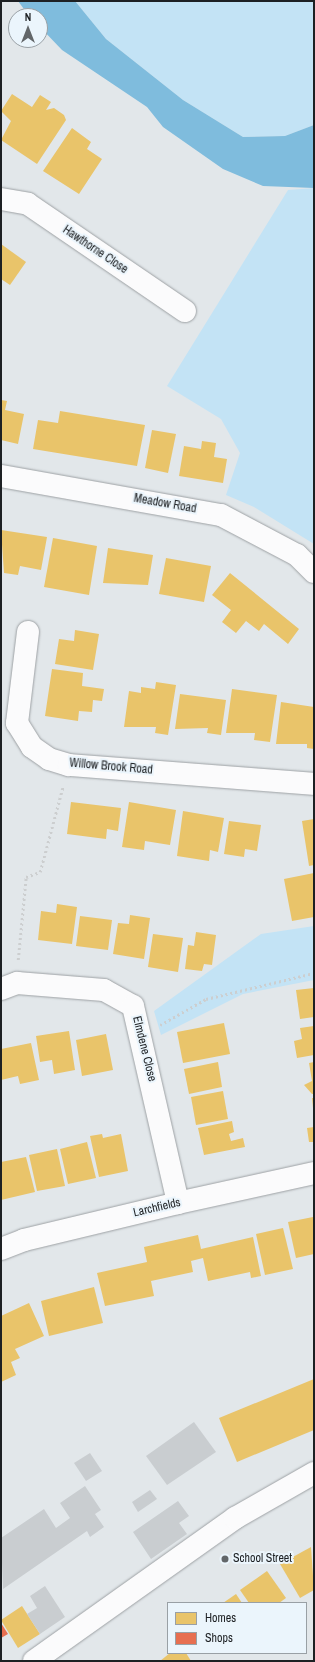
<!DOCTYPE html>
<html>
<head>
<meta charset="utf-8">
<style>
  body { margin:0 }
  #map { position:relative; width:315px; height:1662px; overflow:hidden; background:#e2e7ea; font-family:"Archivo Narrow",sans-serif }
  div>[style] { position:absolute }
  [style*='--x'] { left:calc(var(--x)*1px); top:calc(var(--y)*1px); width:calc(var(--w)*1px); rotate:calc(var(--a)*1deg) }
  .green>* { inset:0; background:#c3e3f5 }
  .water>* { inset:0; background:#7fbcdd }
  .homes>* { inset:0; background:#e9c46a }
  .shops>* { inset:0; background:#e76f51 }
  .building>* { inset:0; background:#c9cdd0 }
  .path>* { height:2.5px; margin-top:-1.25px; transform-origin:0; background:repeating-linear-gradient(90deg,#cccecf 0 2px,transparent 0 5px) }
  .roads { filter:drop-shadow(0 0 1px #9da1a4) drop-shadow(0 0 1px #9da1a4) }
  .minor>* { height:22px; margin:-11px; padding:0 11px; transform-origin:11px; border-radius:11px; background:#fbfbfc }
  .tertiary>* { height:22px; margin:-11px; padding:0 11px; transform-origin:11px; border-radius:11px; background:#fbfbfc }
  .dots>* { width:11px; height:11px; translate:-50% -50%; box-sizing:border-box; border:2px solid #ebf5fc; border-radius:50% }
  span { translate:-50% -50%; white-space:nowrap; text-align:center; line-height:1.15; -webkit-text-stroke:4px #ebf5fc; paint-order:stroke }
  .street-label { font-size:12px; color:#1d2023 }
  .poi-label { font-size:12px; color:#1d2023 }
  .left { translate:0 -50%; text-align:left }
  .frame { position:absolute; inset:0; border:2px solid #1d2023; pointer-events:none }
  .legend { position:absolute; left:167px; top:1602px; width:140px; height:52px; box-sizing:border-box; background:#ebf5fc; border:1px solid #99a0a5; margin:0; padding:5px 7px; list-style:none; font-size:12px; color:#1d2023 }
  .legend li { display:flex; align-items:center; gap:8px; height:20px }
  .legend b { width:20px; border:1px solid #99a0a5 }
  .north { position:absolute; left:8px; top:8px; width:40px; height:40px; box-sizing:border-box; background:#ebf5fc; border:1px solid #99a0a5; border-radius:50%; rotate:0deg; font-size:11px; font-weight:700; line-height:16px; text-align:center; color:#1d2023 }
  .north::after { content:''; display:block; margin:auto; width:14px; height:18px; background:#626669; clip-path:polygon(50% 0,100% 100%,50% 72%,0 100%) }
</style>
</head>
<body>
<div id="map">
  <div class="green">
    <i style="clip-path:polygon(75px 1px,314px 1px,314px 125px,285px 136px,243px 137px,183px 100px,106px 39px)"></i>
    <i style="clip-path:polygon(314px 188px,314px 544px,254px 507px,226px 495px,240px 453px,221px 419px,167px 386px,288px 190px)"></i>
    <i style="clip-path:polygon(314px 926px,314px 980px,243px 994px,161px 1035px,154px 1011px,261px 934px)"></i>
  </div>
  <div class="water">
    <i style="clip-path:polygon(18px 1px,75px 1px,106px 39px,183px 100px,243px 137px,285px 136px,314px 125px,314px 188px,263px 186px,223px 169px,163px 127px,147px 107px,62px 50px,40px 27px,40px 16px,29px 16px)"></i>
  </div>
  <div class="homes">
    <i style="clip-path:polygon(12px 94px,32px 107px,40px 95px,51px 102px,46px 110px,54px 108px,64px 115px,66px 120px,37px 164px,1px 140px,11px 121px,1px 111px)"></i>
    <i style="clip-path:polygon(72px 128px,91px 142px,87px 149px,102px 159px,79px 194px,43px 171px)"></i>
    <i style="clip-path:polygon(1px 244px,26px 262px,10px 285px,1px 279px)"></i>
    <i style="clip-path:polygon(1px 400px,7px 401px,5px 410px,24px 414px,18px 444px,1px 440px)"></i>
    <i style="clip-path:polygon(60px 411px,145px 425px,137px 466px,33px 449px,38px 420px,58px 423px)"></i>
    <i style="clip-path:polygon(152px 430px,176px 434px,168px 473px,145px 468px)"></i>
    <i style="clip-path:polygon(202px 441px,216px 443px,214px 457px,227px 459px,223px 483px,179px 476px,184px 446px,201px 449px)"></i>
    <i style="clip-path:polygon(1px 530px,47px 537px,41px 570px,20px 566px,18px 575px,4px 573px)"></i>
    <i style="clip-path:polygon(53px 538px,97px 546px,89px 595px,44px 587px)"></i>
    <i style="clip-path:polygon(108px 548px,153px 555px,148px 585px,103px 583px)"></i>
    <i style="clip-path:polygon(166px 558px,211px 566px,204px 602px,159px 594px)"></i>
    <i style="clip-path:polygon(230px 573px,299px 629px,288px 644px,264px 624px,259px 631px,246px 621px,236px 633px,222px 622px,231px 610px,212px 595px)"></i>
    <i style="clip-path:polygon(75px 630px,99px 634px,93px 670px,55px 664px,59px 639px,74px 641px)"></i>
    <i style="clip-path:polygon(52px 669px,83px 673px,82px 686px,104px 689px,102px 701px,93px 700px,92px 712px,79px 711px,78px 721px,45px 716px)"></i>
    <i style="clip-path:polygon(156px 682px,176px 685px,168px 735px,155px 733px,156px 727px,124px 727px,129px 691px,141px 693px,141px 687px,155px 689px)"></i>
    <i style="clip-path:polygon(232px 689px,277px 695px,270px 742px,254px 740px,255px 733px,226px 733px)"></i>
    <i style="clip-path:polygon(180px 694px,226px 700px,221px 735px,207px 733px,208px 728px,175px 729px)"></i>
    <i style="clip-path:polygon(281px 702px,314px 707px,314px 749px,307px 748px,307px 744px,276px 744px)"></i>
    <i style="clip-path:polygon(71px 802px,121px 808px,118px 831px,107px 829px,106px 839px,67px 834px)"></i>
    <i style="clip-path:polygon(129px 802px,176px 810px,170px 845px,145px 841px,144px 850px,122px 847px)"></i>
    <i style="clip-path:polygon(183px 811px,224px 818px,218px 852px,210px 850px,209px 861px,177px 856px)"></i>
    <i style="clip-path:polygon(314px 819px,314px 865px,309px 866px,302px 821px)"></i>
    <i style="clip-path:polygon(229px 821px,261px 825px,257px 851px,245px 849px,244px 857px,224px 854px)"></i>
    <i style="clip-path:polygon(314px 873px,314px 917px,292px 921px,284px 879px)"></i>
    <i style="clip-path:polygon(57px 904px,77px 907px,72px 944px,38px 940px,41px 911px,56px 913px)"></i>
    <i style="clip-path:polygon(130px 915px,150px 918px,144px 959px,113px 954px,118px 923px,129px 924px)"></i>
    <i style="clip-path:polygon(80px 916px,112px 920px,108px 950px,76px 946px)"></i>
    <i style="clip-path:polygon(196px 932px,216px 935px,212px 965px,204px 964px,202px 971px,185px 969px,188px 945px,194px 946px)"></i>
    <i style="clip-path:polygon(153px 934px,183px 938px,178px 972px,148px 967px)"></i>
    <i style="clip-path:polygon(314px 988px,314px 1017px,300px 1019px,296px 990px)"></i>
    <i style="clip-path:polygon(224px 1023px,230px 1054px,183px 1063px,177px 1032px)"></i>
    <i style="clip-path:polygon(314px 1026px,314px 1055px,297px 1058px,294px 1041px,302px 1039px,300px 1028px)"></i>
    <i style="clip-path:polygon(69px 1031px,75px 1070px,54px 1074px,52px 1060px,40px 1062px,36px 1036px)"></i>
    <i style="clip-path:polygon(106px 1034px,113px 1070px,82px 1076px,76px 1040px)"></i>
    <i style="clip-path:polygon(31px 1043px,39px 1080px,20px 1084px,18px 1076px,1px 1080px,1px 1049px)"></i>
    <i style="clip-path:polygon(218px 1062px,222px 1087px,189px 1094px,184px 1069px)"></i>
    <i style="clip-path:polygon(314px 1062px,314px 1094px,312px 1094px,304px 1085px,312px 1081px,309px 1063px)"></i>
    <i style="clip-path:polygon(223px 1091px,228px 1119px,196px 1125px,191px 1097px)"></i>
    <i style="clip-path:polygon(312px 1098px,314px 1098px,314px 1108px,313px 1108px)"></i>
    <i style="clip-path:polygon(232px 1121px,234px 1132px,229px 1134px,231px 1141px,243px 1138px,245px 1147px,204px 1155px,198px 1128px)"></i>
    <i style="clip-path:polygon(314px 1127px,314px 1142px,309px 1142px,307px 1128px)"></i>
    <i style="clip-path:polygon(102px 1134px,103px 1138px,121px 1134px,128px 1171px,99px 1177px,90px 1136px)"></i>
    <i style="clip-path:polygon(87px 1142px,96px 1178px,68px 1184px,60px 1149px)"></i>
    <i style="clip-path:polygon(57px 1149px,65px 1186px,37px 1191px,29px 1155px)"></i>
    <i style="clip-path:polygon(26px 1157px,35px 1192px,1px 1200px,1px 1162px)"></i>
    <i style="clip-path:polygon(313px 1217px,314px 1254px,296px 1258px,288px 1222px)"></i>
    <i style="clip-path:polygon(283px 1228px,293px 1269px,265px 1275px,256px 1234px)"></i>
    <i style="clip-path:polygon(198px 1235px,201px 1249px,253px 1237px,261px 1276px,251px 1278px,250px 1272px,208px 1281px,203px 1258px,191px 1261px,193px 1272px,151px 1281px,154px 1296px,105px 1306px,97px 1273px,147px 1262px,144px 1247px)"></i>
    <i style="clip-path:polygon(94px 1287px,103px 1323px,49px 1336px,41px 1301px)"></i>
    <i style="clip-path:polygon(29px 1303px,44px 1336px,15px 1349px,20px 1358px,11px 1362px,16px 1375px,1px 1382px,1px 1316px)"></i>
    <i style="clip-path:polygon(314px 1379px,314px 1430px,237px 1462px,219px 1418px)"></i>
    <i style="clip-path:polygon(311px 1547px,314px 1590px,300px 1598px,280px 1564px)"></i>
    <i style="clip-path:polygon(267px 1571px,286px 1598px,279px 1603px,249px 1603px,240px 1590px)"></i>
    <i style="clip-path:polygon(236px 1594px,242px 1603px,223px 1603px)"></i>
    <i style="clip-path:polygon(22px 1606px,40px 1634px,18px 1648px,1px 1620px)"></i>
    <i style="clip-path:polygon(170px 1653px,186px 1653px,191px 1661px,160px 1661px)"></i>
  </div>
  <div class="shops">
    <i style="clip-path:polygon(1px 1623px,8px 1634px,1px 1638px)"></i>
  </div>
  <div class="building">
    <i style="clip-path:polygon(194px 1422px,216px 1452px,167px 1485px,146px 1456px)"></i>
    <i style="clip-path:polygon(90px 1453px,102px 1471px,86px 1481px,74px 1463px)"></i>
    <i style="clip-path:polygon(85px 1486px,101px 1510px,95px 1514px,104px 1527px,90px 1537px,87px 1531px,3px 1589px,1px 1538px,44px 1509px,56px 1528px,70px 1518px,60px 1503px)"></i>
    <i style="clip-path:polygon(150px 1490px,157px 1499px,138px 1512px,132px 1502px)"></i>
    <i style="clip-path:polygon(178px 1501px,189px 1516px,179px 1523px,187px 1534px,151px 1559px,133px 1532px)"></i>
    <i style="clip-path:polygon(45px 1586px,65px 1617px,40px 1634px,27px 1614px,37px 1608px,30px 1596px)"></i>
  </div>
  <div class="path">
    <i style="--x:18;--y:960;--w:83;--a:-84.5"></i>
    <i style="--x:26;--y:877;--w:15;--a:-20"></i>
    <i style="--x:40;--y:872;--w:89;--a:-75"></i>
    <i style="--x:160;--y:1025;--w:53;--a:-29.5"></i>
    <i style="--x:206;--y:999;--w:111;--a:-13.5"></i>
  </div>
  <div class="roads">
    <div class="minor">
      <i style="--x:1;--y:199;--w:27;--a:10"></i>
      <i style="--x:28;--y:204;--w:190;--a:34.3"></i>
      <i style="--x:1;--y:476;--w:223;--a:10.1"></i>
      <i style="--x:221;--y:515;--w:86;--a:27.8"></i>
      <i style="--x:297;--y:555;--w:24;--a:45"></i>
      <i style="--x:28;--y:632;--w:92;--a:96.9"></i>
      <i style="--x:17;--y:723;--w:28;--a:58"></i>
      <i style="--x:32;--y:747;--w:21;--a:35"></i>
      <i style="--x:49;--y:759;--w:21;--a:17"></i>
      <i style="--x:69;--y:765;--w:246;--a:4.4"></i>
      <i style="--x:1;--y:989;--w:17;--a:-21"></i>
      <i style="--x:17;--y:983;--w:87;--a:4.6"></i>
      <i style="--x:104;--y:990;--w:33;--a:29"></i>
      <i style="--x:133;--y:1006;--w:202;--a:77.1"></i>
      <i style="--x:1;--y:1249;--w:25;--a:-21"></i>
      <i style="--x:24;--y:1240;--w:158;--a:-13.5"></i>
      <i style="--x:178;--y:1203;--w:139;--a:-12.4"></i>
    </div>
    <div class="tertiary">
      <i style="--x:34;--y:1661;--w:247;--a:-35.4"></i>
      <i style="--x:235;--y:1518;--w:91;--a:-29.7"></i>
    </div>
  </div>
  <div class="dots">
    <i style="left:225px;top:1559px;background:#626669"></i>
  </div>
  <div class="street-label">
    <span style="left:95px;top:250px;rotate:34deg">Hawthorne Close</span>
    <span style="left:165px;top:504px;rotate:10deg">Meadow Road</span>
    <span style="left:111px;top:767px;rotate:5deg">Willow Brook Road</span>
    <span style="left:144px;top:1049px;rotate:76deg">Elmdene Close</span>
    <span style="left:157px;top:1208px;rotate:-13deg">Larchfields</span>
  </div>
  <div class="poi-label">
    <span class="left" style="left:233px;top:1559px">School Street</span>
  </div>
  <div class="frame"></div>
  <ul class="legend">
  <li><b style="height:11px;background:#e9c46a"></b>Homes</li>
  <li><b style="height:11px;background:#e76f51"></b>Shops</li>
  </ul>
  <div class="north">N</div>
</div>
</body>
</html>
